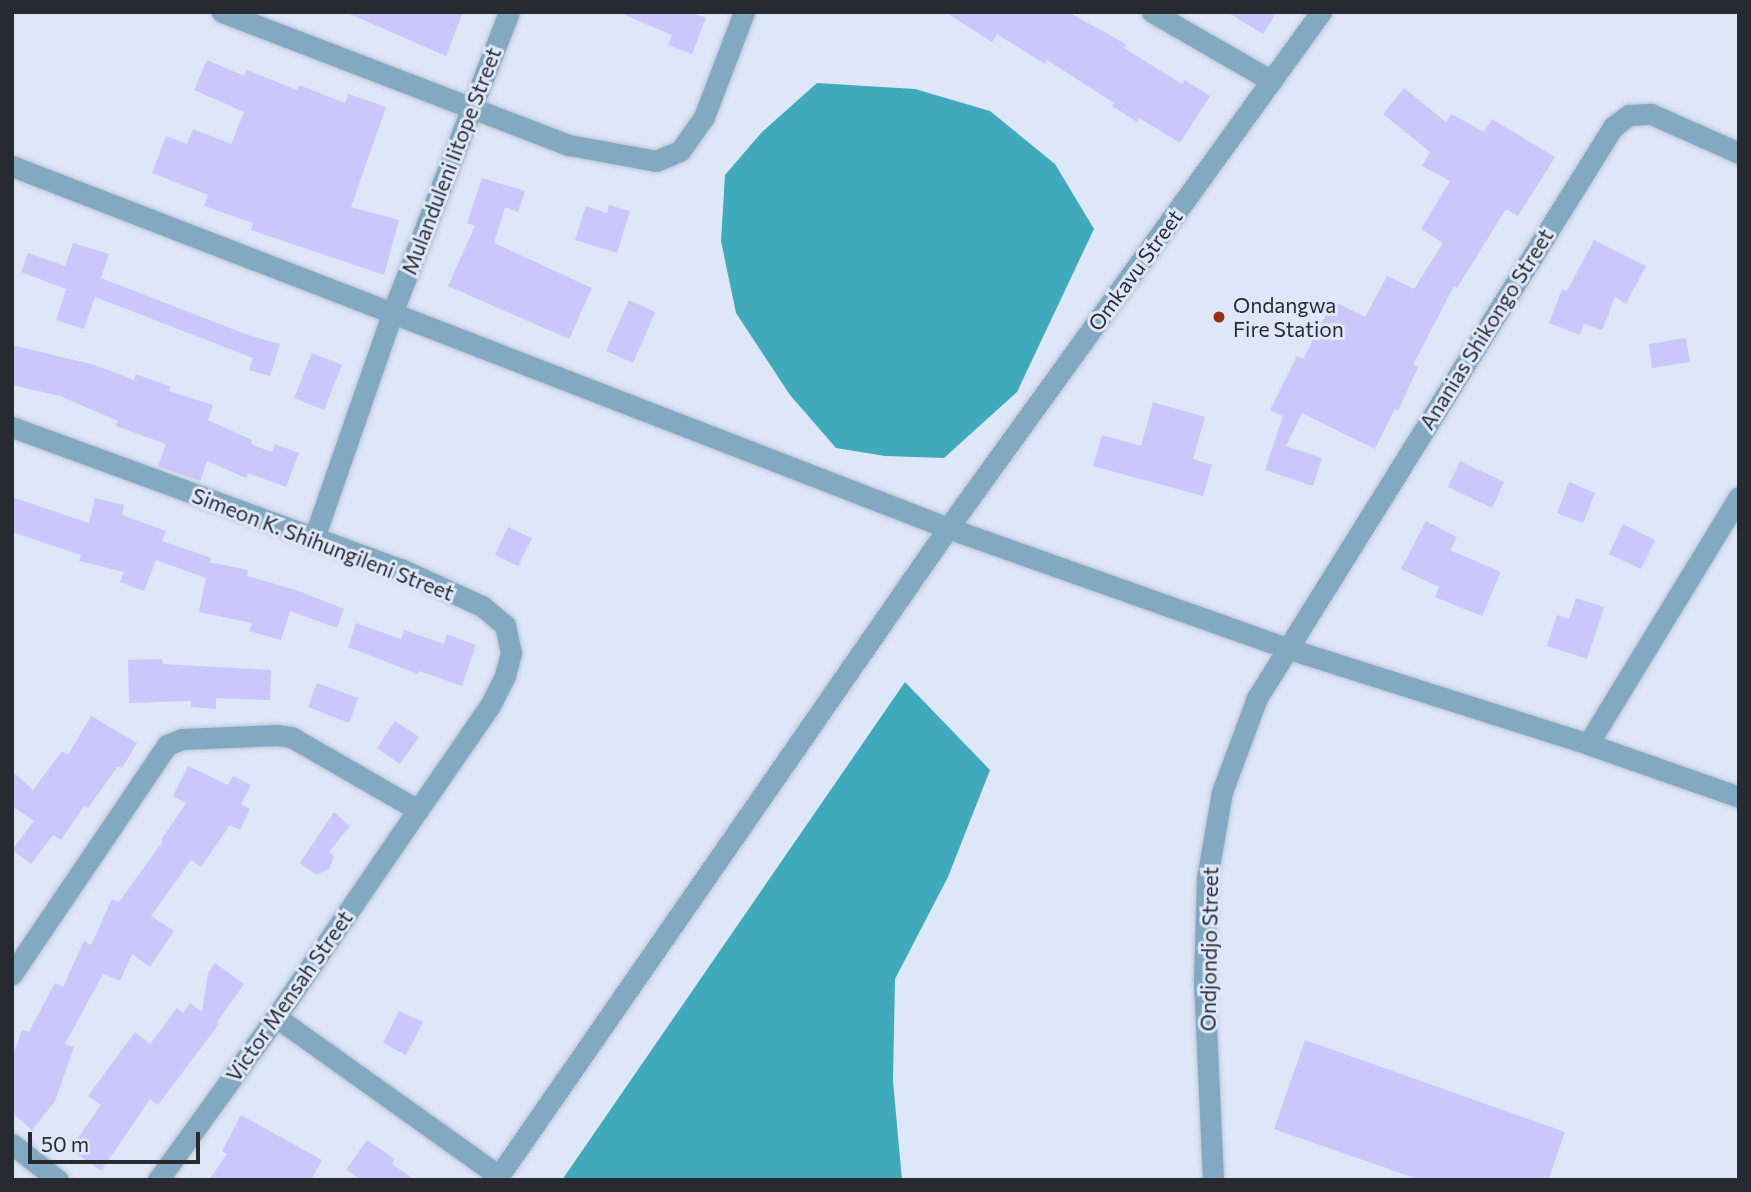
<!DOCTYPE html>
<html>
<head>
<meta charset="utf-8">
<style>
  body { margin:0 }
  #map { position:relative; width:1751px; height:1192px; overflow:hidden; background:#dee7f8; font-family:Commissioner,sans-serif }
  div>[style] { position:absolute }
  [style*='--x'] { left:calc(var(--x)*1px); top:calc(var(--y)*1px); width:calc(var(--w)*1px); rotate:calc(var(--a)*1deg) }
  .water>* { inset:0; background:#40aabc }
  .building>* { inset:0; background:#cbc6fb }
  .roads { filter:drop-shadow(0 0 2px #bdc5d4) drop-shadow(0 0 2px #bdc5d4) }
  .minor>* { height:21px; margin:-10.5px; padding:0 10.5px; transform-origin:10.5px; border-radius:10.5px; background:#83a9c2 }
  .dots>* { width:19px; height:19px; translate:-50% -50%; box-sizing:border-box; border:4px solid #dee7f8; border-radius:50% }
  span { translate:-50% -50%; white-space:nowrap; text-align:center; line-height:1.15; -webkit-text-stroke:6px #dee7f8; paint-order:stroke }
  .street-label { font-size:21px; color:#272a30 }
  .poi-label { font-size:21px; color:#272a30 }
  .left { translate:0 -50%; text-align:left }
  .frame { position:absolute; inset:0; border:14px solid #272a30; pointer-events:none }
  .scale { position:absolute; left:28px; top:1132px; width:172px; height:32px; box-sizing:border-box; border:4px solid #272a30; border-top:0; padding-left:9px; font-size:21px; line-height:24px; white-space:nowrap; color:#272a30; -webkit-text-stroke:5px #dee7f8; paint-order:stroke }
</style>
</head>
<body>
<div id="map">
  <div class="water">
    <i style="clip-path:polygon(817px 83px,915px 89px,990px 111px,1055px 164px,1094px 229px,1017px 392px,944px 458px,885px 456px,836px 448px,790px 395px,736px 313px,721px 241px,725px 175px,762px 132px)"></i>
    <i style="clip-path:polygon(905px 682px,990px 770px,948px 877px,895px 979px,893px 1081px,902px 1180px,562px 1180px)"></i>
  </div>
  <div class="building">
    <i style="clip-path:polygon(345px 12px,463px 12px,446px 56px)"></i>
    <i style="clip-path:polygon(618px 12px,690px 12px,706px 18px,692px 54px,668px 45px,672px 35px)"></i>
    <i style="clip-path:polygon(945px 12px,1068px 12px,1126px 44px,1124px 48px,1182px 84px,1185px 80px,1210px 96px,1180px 143px,1139px 118px,1137px 122px,1112px 106px,1114px 103px,1047px 60px,1045px 64px,997px 34px,992px 42px)"></i>
    <i style="clip-path:polygon(1227px 12px,1277px 12px,1263px 34px)"></i>
    <i style="clip-path:polygon(207px 60px,244px 76px,247px 70px,297px 90px,299px 85px,345px 103px,348px 94px,386px 107px,351px 207px,399px 220px,384px 275px,251px 230px,253px 223px,204px 206px,208px 195px,152px 173px,166px 136px,187px 144px,193px 129px,231px 144px,244px 112px,194px 90px)"></i>
    <i style="clip-path:polygon(1404px 88px,1446px 122px,1451px 114px,1484px 132px,1492px 119px,1555px 157px,1518px 216px,1506px 209px,1457px 288px,1454px 286px,1413px 365px,1418px 367px,1398px 411px,1395px 409px,1375px 449px,1302px 413px,1286px 446px,1322px 458px,1313px 486px,1265px 470px,1283px 416px,1270px 410px,1297px 356px,1303px 359px,1333px 301px,1365px 317px,1387px 276px,1414px 289px,1443px 243px,1421px 229px,1450px 181px,1422px 166px,1430px 152px,1383px 114px)"></i>
    <i style="clip-path:polygon(482px 178px,525px 191px,518px 212px,505px 207px,494px 243px,592px 288px,569px 339px,448px 286px,475px 226px,467px 223px)"></i>
    <i style="clip-path:polygon(609px 205px,630px 211px,617px 253px,575px 240px,586px 206px,607px 213px)"></i>
    <i style="clip-path:polygon(1594px 240px,1646px 266px,1626px 304px,1615px 297px,1602px 330px,1584px 324px,1580px 335px,1549px 323px,1562px 289px,1567px 291px)"></i>
    <i style="clip-path:polygon(73px 243px,109px 254px,101px 278px,248px 335px,280px 344px,270px 376px,249px 370px,253px 358px,95px 297px,84px 329px,56px 320px,66px 289px,21px 272px,28px 253px,65px 266px)"></i>
    <i style="clip-path:polygon(629px 300px,655px 312px,633px 363px,606px 351px)"></i>
    <i style="clip-path:polygon(1686px 338px,1690px 362px,1652px 368px,1649px 344px)"></i>
    <i style="clip-path:polygon(12px 345px,95px 365px,134px 380px,136px 374px,171px 387px,169px 391px,213px 405px,208px 420px,252px 440px,251px 444px,272px 452px,275px 444px,299px 453px,286px 487px,248px 473px,246px 478px,207px 461px,200px 481px,158px 466px,166px 444px,116px 426px,118px 421px,60px 396px,12px 385px)"></i>
    <i style="clip-path:polygon(312px 353px,342px 365px,324px 410px,294px 398px)"></i>
    <i style="clip-path:polygon(1153px 402px,1205px 417px,1193px 459px,1212px 465px,1203px 496px,1093px 466px,1102px 435px,1141px 446px)"></i>
    <i style="clip-path:polygon(1460px 461px,1504px 482px,1492px 508px,1448px 487px)"></i>
    <i style="clip-path:polygon(1569px 482px,1595px 493px,1583px 523px,1557px 513px)"></i>
    <i style="clip-path:polygon(12px 497px,89px 523px,95px 498px,124px 505px,122px 515px,166px 531px,162px 541px,211px 558px,209px 562px,248px 570px,247px 576px,296px 590px,344px 609px,337px 628px,290px 611px,281px 640px,249px 631px,252px 623px,199px 612px,206px 578px,156px 560px,144px 591px,120px 582px,124px 572px,79px 561px,81px 555px,12px 532px)"></i>
    <i style="clip-path:polygon(1426px 521px,1457px 537px,1450px 550px,1501px 572px,1482px 616px,1435px 597px,1439px 587px,1401px 569px)"></i>
    <i style="clip-path:polygon(1623px 524px,1655px 540px,1641px 569px,1609px 554px)"></i>
    <i style="clip-path:polygon(508px 527px,532px 538px,518px 566px,495px 555px)"></i>
    <i style="clip-path:polygon(1576px 598px,1604px 607px,1587px 659px,1547px 646px,1557px 615px,1569px 619px)"></i>
    <i style="clip-path:polygon(356px 623px,401px 639px,404px 630px,444px 644px,447px 634px,476px 645px,462px 686px,419px 671px,418px 674px,348px 647px)"></i>
    <i style="clip-path:polygon(162px 659px,163px 664px,271px 670px,270px 700px,216px 698px,216px 709px,191px 707px,191px 701px,129px 703px,128px 660px)"></i>
    <i style="clip-path:polygon(317px 683px,358px 698px,349px 723px,308px 707px)"></i>
    <i style="clip-path:polygon(91px 716px,137px 743px,122px 768px,118px 766px,88px 808px,84px 806px,61px 840px,53px 835px,31px 864px,12px 850px,34px 821px,12px 806px,12px 771px,33px 790px,62px 751px,68px 755px)"></i>
    <i style="clip-path:polygon(395px 721px,419px 737px,400px 764px,377px 748px)"></i>
    <i style="clip-path:polygon(188px 766px,228px 785px,233px 776px,251px 785px,241px 804px,250px 809px,240px 830px,230px 825px,201px 867px,191px 860px,151px 916px,174px 931px,150px 967px,132px 954px,120px 981px,103px 974px,65px 1044px,74px 1047px,55px 1101px,32px 1130px,12px 1113px,12px 1058px,22px 1030px,29px 1032px,55px 983px,63px 987px,84px 941px,91px 945px,112px 899px,119px 902px,163px 841px,161px 840px,186px 803px,173px 796px)"></i>
    <i style="clip-path:polygon(334px 812px,350px 826px,329px 852px,334px 856px,329px 869px,316px 875px,300px 863px)"></i>
    <i style="clip-path:polygon(215px 963px,244px 984px,217px 1022px,219px 1024px,158px 1105px,150px 1099px,101px 1171px,70px 1149px,101px 1105px,88px 1096px,135px 1032px,150px 1044px,177px 1008px,183px 1013px,190px 1003px,202px 1012px,208px 973px)"></i>
    <i style="clip-path:polygon(399px 1011px,423px 1022px,406px 1055px,383px 1043px)"></i>
    <i style="clip-path:polygon(1305px 1040px,1565px 1132px,1548px 1180px,1420px 1180px,1274px 1129px)"></i>
    <i style="clip-path:polygon(241px 1115px,322px 1160px,311px 1180px,209px 1180px,227px 1154px,222px 1151px)"></i>
    <i style="clip-path:polygon(367px 1140px,395px 1159px,392px 1164px,415px 1180px,361px 1180px,346px 1170px)"></i>
  </div>
  <div class="roads">
    <div class="minor">
      <i style="--x:222;--y:12;--w:372;--a:21"></i>
      <i style="--x:569;--y:145;--w:88;--a:10.4"></i>
      <i style="--x:656;--y:161;--w:26;--a:-23"></i>
      <i style="--x:680;--y:151;--w:42;--a:-54.8"></i>
      <i style="--x:704;--y:117;--w:112;--a:-69.1"></i>
      <i style="--x:1152;--y:12;--w:138;--a:29.9"></i>
      <i style="--x:12;--y:166;--w:1004;--a:21.14"></i>
      <i style="--x:948;--y:528;--w:359;--a:19.5"></i>
      <i style="--x:1286;--y:648;--w:317;--a:17.6"></i>
      <i style="--x:1588;--y:744;--w:160;--a:19.3"></i>
      <i style="--x:12;--y:427;--w:414;--a:20.1"></i>
      <i style="--x:401;--y:569;--w:89;--a:24.6"></i>
      <i style="--x:482;--y:606;--w:30;--a:40"></i>
      <i style="--x:505;--y:625;--w:29;--a:78"></i>
      <i style="--x:511;--y:653;--w:24;--a:105"></i>
      <i style="--x:505;--y:676;--w:35;--a:117"></i>
      <i style="--x:489;--y:707;--w:125;--a:124.6"></i>
      <i style="--x:418;--y:810;--w:146;--a:-150.1"></i>
      <i style="--x:291;--y:737;--w:14;--a:-172"></i>
      <i style="--x:277;--y:735;--w:95;--a:177.6"></i>
      <i style="--x:182;--y:739;--w:16;--a:158"></i>
      <i style="--x:167;--y:745;--w:277;--a:124.1"></i>
      <i style="--x:314;--y:538;--w:240;--a:-70.8"></i>
      <i style="--x:393;--y:311;--w:321;--a:-68.8"></i>
      <i style="--x:1588;--y:744;--w:289;--a:-58.6"></i>
      <i style="--x:276;--y:1017;--w:274;--a:35.5"></i>
      <i style="--x:12;--y:1144;--w:58;--a:38"></i>
      <i style="--x:158;--y:1180;--w:201;--a:-54.1"></i>
      <i style="--x:276;--y:1017;--w:251;--a:-55.6"></i>
      <i style="--x:496;--y:1180;--w:793;--a:-55.27"></i>
      <i style="--x:948;--y:528;--w:637;--a:-54.14"></i>
      <i style="--x:1213;--y:1180;--w:202;--a:-92.6"></i>
      <i style="--x:1204;--y:978;--w:100;--a:-88.3"></i>
      <i style="--x:1207;--y:878;--w:87;--a:-80.1"></i>
      <i style="--x:1222;--y:792;--w:100;--a:-69.6"></i>
      <i style="--x:1257;--y:698;--w:673;--a:-58.06"></i>
      <i style="--x:1613;--y:127;--w:20;--a:-37"></i>
      <i style="--x:1629;--y:115;--w:22;--a:-3"></i>
      <i style="--x:1651;--y:114;--w:96;--a:23.9"></i>
    </div>
  </div>
  <div class="dots">
    <i style="left:1219px;top:317px;background:#972e18"></i>
  </div>
  <div class="street-label">
    <span style="left:451px;top:161px;rotate:-69deg">Mulanduleni Iitope Street</span>
    <span style="left:1135px;top:270px;rotate:-54deg">Omkavu Street</span>
    <span style="left:1486px;top:329px;rotate:-58deg">Ananias Shikongo Street</span>
    <span style="left:323px;top:544px;rotate:21deg">Simeon K. Shihungileni Street</span>
    <span style="left:1209px;top:949px;rotate:-89deg">Ondjondjo Street</span>
    <span style="left:289px;top:996px;rotate:-55deg">Victor Mensah Street</span>
  </div>
  <div class="poi-label">
    <span class="left" style="left:1233px;top:317px">Ondangwa<br>Fire Station</span>
  </div>
  <div class="frame"></div>
  <div class="scale">50 m</div>
</div>
</body>
</html>
